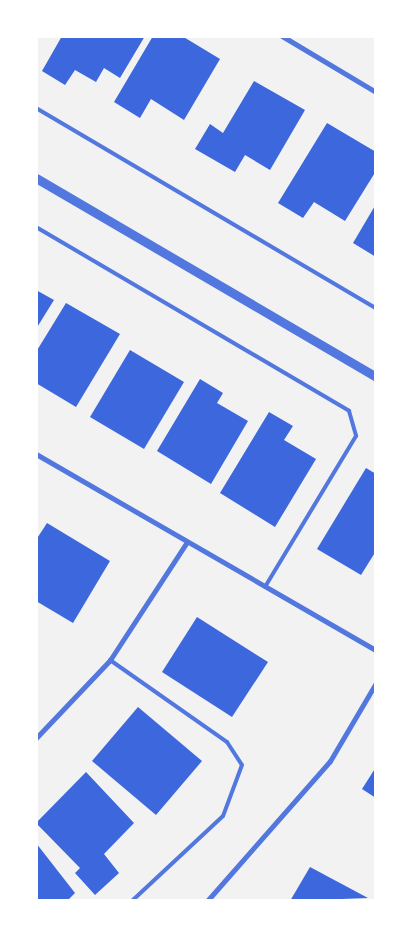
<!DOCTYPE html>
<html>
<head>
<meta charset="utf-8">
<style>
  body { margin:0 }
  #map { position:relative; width:412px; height:937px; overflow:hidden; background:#f2f2f2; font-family:Barlow,sans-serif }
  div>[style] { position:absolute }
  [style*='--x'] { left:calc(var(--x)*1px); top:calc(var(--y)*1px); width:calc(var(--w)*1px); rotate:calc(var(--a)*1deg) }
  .building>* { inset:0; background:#3d67dc }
  .service>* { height:4px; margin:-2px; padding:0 2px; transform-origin:2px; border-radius:2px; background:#5277de }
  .minor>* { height:5px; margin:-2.5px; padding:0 2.5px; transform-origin:2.5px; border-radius:2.5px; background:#5277de }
  .tertiary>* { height:9px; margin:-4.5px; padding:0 4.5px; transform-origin:4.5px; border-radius:4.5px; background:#5277de }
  span { translate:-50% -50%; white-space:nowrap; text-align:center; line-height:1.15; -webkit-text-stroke:4.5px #fff; paint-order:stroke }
  .frame { position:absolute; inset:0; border:38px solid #fff; pointer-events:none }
</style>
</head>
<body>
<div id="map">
  <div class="building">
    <i style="clip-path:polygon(62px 36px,145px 36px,120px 78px,104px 68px,96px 82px,75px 70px,65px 85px,42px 71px)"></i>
    <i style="clip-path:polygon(153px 36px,182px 36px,220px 59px,184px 120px,151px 99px,140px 118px,114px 102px)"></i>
    <i style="clip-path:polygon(254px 81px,305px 110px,270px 170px,245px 155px,235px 172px,195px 149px,210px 124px,223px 133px)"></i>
    <i style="clip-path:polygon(327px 123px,376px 152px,376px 171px,345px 221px,314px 202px,303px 218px,278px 203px)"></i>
    <i style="clip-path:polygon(376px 204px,376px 257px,353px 243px)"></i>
    <i style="clip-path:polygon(36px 290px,54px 300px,36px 329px)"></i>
    <i style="clip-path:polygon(66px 303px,120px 334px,76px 407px,36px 383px,36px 352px)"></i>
    <i style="clip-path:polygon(130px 350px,184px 382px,144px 449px,90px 417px)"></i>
    <i style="clip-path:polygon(200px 379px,223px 393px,217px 403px,248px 421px,211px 484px,157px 451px)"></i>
    <i style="clip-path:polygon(269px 412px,293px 426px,284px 440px,316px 459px,275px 527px,220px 493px)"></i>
    <i style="clip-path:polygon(366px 468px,376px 474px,376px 551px,361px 575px,317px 549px)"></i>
    <i style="clip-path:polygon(47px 523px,110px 561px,73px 623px,36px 601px,36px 540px)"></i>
    <i style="clip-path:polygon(197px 617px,268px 662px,232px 717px,162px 672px)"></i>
    <i style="clip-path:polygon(138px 707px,202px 761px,156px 815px,92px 761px)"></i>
    <i style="clip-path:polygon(376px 767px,376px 798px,362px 789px)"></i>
    <i style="clip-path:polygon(86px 772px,134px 823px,104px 854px,119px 873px,95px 895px,75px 873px,80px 868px,36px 823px)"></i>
    <i style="clip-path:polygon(36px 843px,75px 893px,67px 901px,36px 901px)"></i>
    <i style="clip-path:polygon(310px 867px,368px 898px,290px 901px)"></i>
  </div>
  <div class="service">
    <i style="--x:36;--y:108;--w:394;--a:30.5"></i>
    <i style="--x:36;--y:227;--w:363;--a:30.4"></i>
    <i style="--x:349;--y:411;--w:26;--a:74"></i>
    <i style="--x:356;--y:436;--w:176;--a:121.1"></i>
    <i style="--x:110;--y:660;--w:143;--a:35"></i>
    <i style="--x:227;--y:742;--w:27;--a:57"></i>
    <i style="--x:242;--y:765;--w:54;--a:110.4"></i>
    <i style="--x:223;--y:816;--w:125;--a:137"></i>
  </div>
  <div class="minor">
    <i style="--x:282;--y:36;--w:109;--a:30.8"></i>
    <i style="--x:36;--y:454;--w:392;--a:30"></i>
    <i style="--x:36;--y:738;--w:108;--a:-46.5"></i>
    <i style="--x:110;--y:660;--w:141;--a:-56.9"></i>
    <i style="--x:207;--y:901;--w:186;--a:-48.7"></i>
    <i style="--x:330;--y:761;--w:91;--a:-59.5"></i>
  </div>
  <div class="tertiary">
    <i style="--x:36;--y:178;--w:394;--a:30.3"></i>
  </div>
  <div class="frame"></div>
</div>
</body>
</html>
